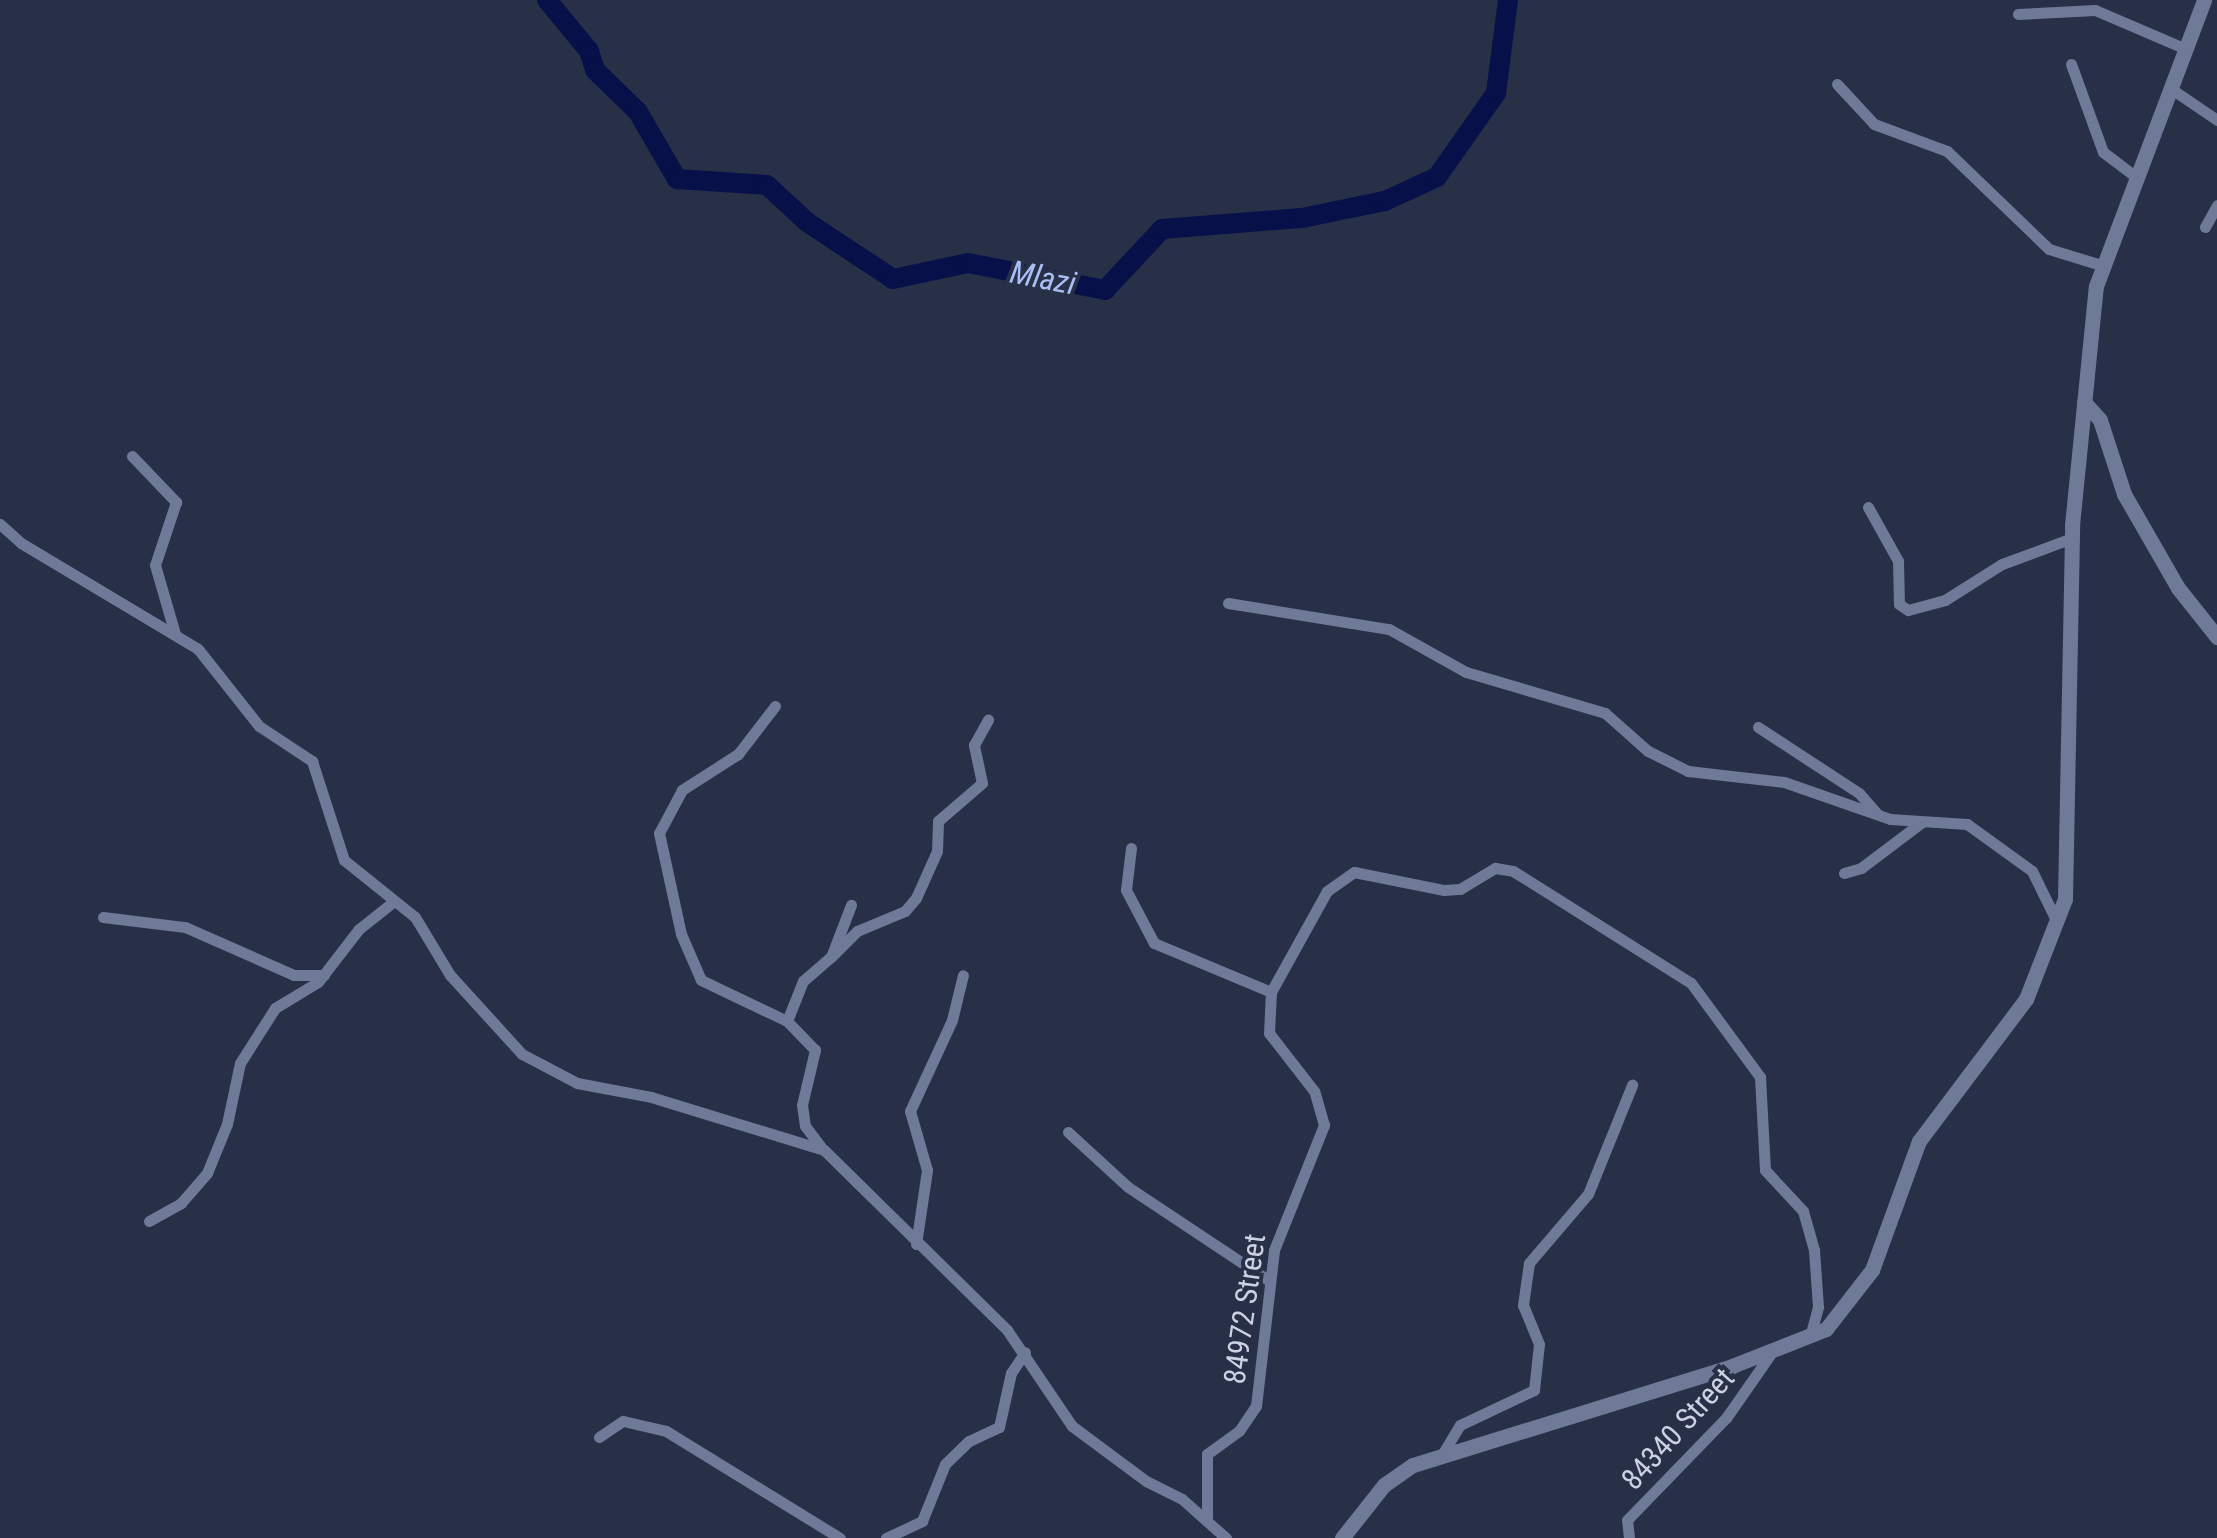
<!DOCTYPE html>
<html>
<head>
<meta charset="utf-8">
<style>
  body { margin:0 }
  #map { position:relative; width:2217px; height:1538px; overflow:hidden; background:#283047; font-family:"Roboto Condensed",sans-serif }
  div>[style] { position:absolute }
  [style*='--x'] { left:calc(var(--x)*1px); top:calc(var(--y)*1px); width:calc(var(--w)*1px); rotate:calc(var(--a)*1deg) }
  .river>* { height:20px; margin:-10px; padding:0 10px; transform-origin:10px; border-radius:10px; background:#08104a }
  .minor>* { height:11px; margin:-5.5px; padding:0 5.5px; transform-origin:5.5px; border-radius:5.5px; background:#6f7a98 }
  .tertiary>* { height:15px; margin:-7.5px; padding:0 7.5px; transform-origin:7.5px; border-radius:7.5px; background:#6f7a98 }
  span { translate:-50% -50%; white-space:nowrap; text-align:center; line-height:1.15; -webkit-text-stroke:8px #283047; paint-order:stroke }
  .street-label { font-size:30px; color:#ccd2e1 }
  .water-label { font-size:32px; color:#aabef5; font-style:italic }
</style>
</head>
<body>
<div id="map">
  <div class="river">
    <i style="--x:547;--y:0;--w:66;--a:50.5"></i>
    <i style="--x:589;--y:51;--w:20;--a:72"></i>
    <i style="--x:595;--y:70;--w:60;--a:44.3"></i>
    <i style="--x:638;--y:112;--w:78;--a:59.8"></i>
    <i style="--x:677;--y:179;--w:90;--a:3.8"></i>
    <i style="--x:767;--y:185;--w:54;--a:42.8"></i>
    <i style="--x:807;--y:222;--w:103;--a:33.5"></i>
    <i style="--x:893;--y:279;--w:77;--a:-12"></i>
    <i style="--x:968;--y:263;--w:140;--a:11.1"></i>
    <i style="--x:1105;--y:290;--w:83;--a:-46.9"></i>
    <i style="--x:1162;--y:229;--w:140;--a:-4.5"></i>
    <i style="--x:1302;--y:218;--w:85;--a:-11.6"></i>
    <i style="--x:1385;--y:201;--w:57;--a:-24.8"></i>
    <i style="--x:1437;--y:177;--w:103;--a:-54.9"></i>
    <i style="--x:1496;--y:93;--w:94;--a:-82.6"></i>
  </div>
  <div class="minor">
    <i style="--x:2018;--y:14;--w:77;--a:-3"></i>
    <i style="--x:2095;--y:10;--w:99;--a:23.2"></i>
    <i style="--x:2071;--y:64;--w:94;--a:70"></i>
    <i style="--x:2103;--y:152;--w:40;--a:37"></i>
    <i style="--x:1837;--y:84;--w:54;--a:47.2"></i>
    <i style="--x:1874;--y:124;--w:78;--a:20.3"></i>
    <i style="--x:1947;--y:151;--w:141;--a:43.9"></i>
    <i style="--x:2049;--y:249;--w:54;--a:17.1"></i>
    <i style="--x:2170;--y:88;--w:57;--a:34.2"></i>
    <i style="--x:2205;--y:227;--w:25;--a:-61"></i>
    <i style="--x:132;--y:456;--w:64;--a:46.3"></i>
    <i style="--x:176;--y:502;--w:66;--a:108.4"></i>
    <i style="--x:155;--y:565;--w:72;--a:73.8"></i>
    <i style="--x:1868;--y:507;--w:62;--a:60.9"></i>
    <i style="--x:1898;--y:561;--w:43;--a:88.7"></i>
    <i style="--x:1899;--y:604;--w:11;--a:34"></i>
    <i style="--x:1908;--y:610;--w:38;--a:-15"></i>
    <i style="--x:1945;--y:600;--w:67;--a:-32.3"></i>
    <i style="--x:2002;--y:564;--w:75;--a:-20.4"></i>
    <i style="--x:0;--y:524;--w:28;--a:42"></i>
    <i style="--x:21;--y:543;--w:206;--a:30.9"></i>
    <i style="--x:198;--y:649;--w:98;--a:51.6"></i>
    <i style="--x:259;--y:726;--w:64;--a:33.4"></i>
    <i style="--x:312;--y:761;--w:104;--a:72.1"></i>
    <i style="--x:344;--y:860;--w:91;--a:38.8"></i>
    <i style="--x:415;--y:917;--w:68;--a:58.9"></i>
    <i style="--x:450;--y:975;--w:107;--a:47.7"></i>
    <i style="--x:522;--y:1054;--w:62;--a:27.8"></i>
    <i style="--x:577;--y:1083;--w:75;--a:10.7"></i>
    <i style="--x:651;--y:1097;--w:181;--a:17"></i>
    <i style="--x:824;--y:1150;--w:257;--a:44.5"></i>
    <i style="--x:1007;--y:1330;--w:116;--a:55.9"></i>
    <i style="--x:1072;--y:1426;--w:92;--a:36.6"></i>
    <i style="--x:1146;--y:1481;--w:40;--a:26.6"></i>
    <i style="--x:1182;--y:1499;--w:59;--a:41.6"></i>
    <i style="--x:1228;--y:603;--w:163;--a:9.2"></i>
    <i style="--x:1389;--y:629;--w:88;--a:29.2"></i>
    <i style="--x:1466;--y:672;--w:145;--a:16.4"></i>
    <i style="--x:1605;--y:713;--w:57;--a:41.5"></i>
    <i style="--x:1648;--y:751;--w:45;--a:26.6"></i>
    <i style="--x:1688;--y:771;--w:97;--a:6.5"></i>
    <i style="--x:1784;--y:782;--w:112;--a:19.2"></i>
    <i style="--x:1890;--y:819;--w:77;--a:3.7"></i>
    <i style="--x:1967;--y:824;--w:80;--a:35.9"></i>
    <i style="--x:2032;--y:871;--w:57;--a:63.9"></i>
    <i style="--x:775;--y:706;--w:61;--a:127.6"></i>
    <i style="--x:738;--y:754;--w:67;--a:147.3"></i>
    <i style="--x:682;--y:790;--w:49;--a:118.1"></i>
    <i style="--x:659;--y:833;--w:103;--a:77.7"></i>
    <i style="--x:681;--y:934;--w:50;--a:66.5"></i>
    <i style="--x:701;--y:980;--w:95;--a:25.5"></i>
    <i style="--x:1758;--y:727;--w:121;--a:33.2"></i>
    <i style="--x:1859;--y:793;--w:28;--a:49"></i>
    <i style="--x:1131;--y:848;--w:42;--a:96.8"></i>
    <i style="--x:1126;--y:890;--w:60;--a:62.2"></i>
    <i style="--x:1154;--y:943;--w:127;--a:22.7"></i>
    <i style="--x:1844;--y:873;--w:18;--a:-16"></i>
    <i style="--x:1861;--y:868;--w:76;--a:-37"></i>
    <i style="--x:103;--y:917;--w:83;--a:7"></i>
    <i style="--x:185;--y:927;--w:119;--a:23.8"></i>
    <i style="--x:294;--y:975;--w:30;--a:0"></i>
    <i style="--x:831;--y:957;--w:37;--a:-45"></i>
    <i style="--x:857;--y:931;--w:52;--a:-22.6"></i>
    <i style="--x:905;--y:911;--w:17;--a:-50"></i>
    <i style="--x:916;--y:898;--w:51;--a:-65.9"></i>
    <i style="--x:937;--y:851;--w:30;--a:-88"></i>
    <i style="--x:938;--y:821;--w:58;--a:-40.8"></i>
    <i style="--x:982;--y:783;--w:39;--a:-102"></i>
    <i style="--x:974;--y:745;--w:29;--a:-61"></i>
    <i style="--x:1068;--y:1132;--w:81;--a:42.5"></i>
    <i style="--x:1128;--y:1187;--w:168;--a:33.6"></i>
    <i style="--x:821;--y:1147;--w:26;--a:-127"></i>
    <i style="--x:805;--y:1126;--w:21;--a:-98"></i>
    <i style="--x:802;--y:1105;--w:57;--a:-76.7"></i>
    <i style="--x:815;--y:1050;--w:40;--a:-134"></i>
    <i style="--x:787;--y:1021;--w:43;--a:-68.2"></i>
    <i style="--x:803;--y:981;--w:37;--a:-41"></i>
    <i style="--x:831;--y:957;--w:56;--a:-69"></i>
    <i style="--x:149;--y:1221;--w:37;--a:-29"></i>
    <i style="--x:181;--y:1203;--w:40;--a:-49"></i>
    <i style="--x:207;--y:1173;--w:53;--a:-67.8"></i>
    <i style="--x:227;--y:1124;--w:62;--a:-78"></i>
    <i style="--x:240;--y:1063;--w:65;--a:-57.5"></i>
    <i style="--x:275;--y:1008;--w:50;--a:-31.2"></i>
    <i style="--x:318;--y:982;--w:67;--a:-52.3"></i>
    <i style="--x:359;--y:929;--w:43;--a:-38.5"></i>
    <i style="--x:916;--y:1244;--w:75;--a:-81.5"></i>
    <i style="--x:927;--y:1170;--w:61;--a:-106.1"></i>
    <i style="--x:910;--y:1111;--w:100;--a:-65.2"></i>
    <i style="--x:952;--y:1020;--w:46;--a:-76.3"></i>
    <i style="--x:599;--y:1437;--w:29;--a:-34"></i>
    <i style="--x:623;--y:1421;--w:44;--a:13.1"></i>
    <i style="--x:666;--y:1431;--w:204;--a:31.6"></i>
    <i style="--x:1443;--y:1453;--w:33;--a:-59"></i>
    <i style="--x:1460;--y:1425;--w:82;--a:-25.3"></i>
    <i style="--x:1534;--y:1390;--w:46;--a:-83.8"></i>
    <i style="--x:1539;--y:1344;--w:42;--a:-112.3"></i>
    <i style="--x:1523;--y:1305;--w:42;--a:-81.9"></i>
    <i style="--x:1529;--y:1263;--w:91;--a:-49.5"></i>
    <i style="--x:1588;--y:1194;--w:118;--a:-68"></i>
    <i style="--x:1207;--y:1518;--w:64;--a:-90"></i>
    <i style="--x:1207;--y:1454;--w:39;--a:-36"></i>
    <i style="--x:1239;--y:1431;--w:30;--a:-56"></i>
    <i style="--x:1256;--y:1406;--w:157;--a:-83.4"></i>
    <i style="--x:1274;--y:1250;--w:135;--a:-68.2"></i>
    <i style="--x:1324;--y:1125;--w:35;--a:-106"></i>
    <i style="--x:1314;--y:1091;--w:73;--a:-127.8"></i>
    <i style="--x:1269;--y:1033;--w:41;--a:-87.2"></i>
    <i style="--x:1271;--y:992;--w:115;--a:-61"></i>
    <i style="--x:1327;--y:891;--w:33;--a:-35"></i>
    <i style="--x:1354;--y:872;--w:92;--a:11.3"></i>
    <i style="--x:1444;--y:890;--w:16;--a:-4"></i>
    <i style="--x:1460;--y:889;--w:41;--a:-31"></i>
    <i style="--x:1495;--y:868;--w:18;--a:9"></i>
    <i style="--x:1513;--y:871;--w:210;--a:32.2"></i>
    <i style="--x:1691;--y:983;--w:117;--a:53.7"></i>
    <i style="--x:1760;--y:1077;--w:93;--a:86.9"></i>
    <i style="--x:1765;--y:1170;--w:56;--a:47.2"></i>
    <i style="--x:1803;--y:1211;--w:41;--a:74.2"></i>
    <i style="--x:1814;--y:1250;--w:57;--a:86"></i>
    <i style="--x:1818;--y:1307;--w:31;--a:105"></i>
    <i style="--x:886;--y:1538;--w:40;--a:-25"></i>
    <i style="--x:922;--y:1521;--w:61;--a:-68"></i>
    <i style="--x:945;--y:1464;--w:33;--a:-44"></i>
    <i style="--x:969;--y:1441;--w:33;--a:-25"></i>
    <i style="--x:999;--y:1427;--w:55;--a:-77.5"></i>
    <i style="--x:1011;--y:1373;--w:25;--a:-56"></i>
    <i style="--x:1629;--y:1538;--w:18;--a:-96"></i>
    <i style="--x:1627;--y:1520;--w:142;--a:-45.9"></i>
    <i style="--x:1726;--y:1418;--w:80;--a:-55.1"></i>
  </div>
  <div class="tertiary">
    <i style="--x:2084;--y:402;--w:24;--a:48"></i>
    <i style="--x:2100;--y:420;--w:78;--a:72"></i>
    <i style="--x:2124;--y:494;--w:108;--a:60.1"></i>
    <i style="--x:2178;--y:588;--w:63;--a:51.5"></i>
    <i style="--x:1342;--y:1538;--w:68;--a:-51.6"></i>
    <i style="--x:1384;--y:1485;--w:35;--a:-35"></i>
    <i style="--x:1413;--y:1465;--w:334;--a:-17.2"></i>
    <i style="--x:1732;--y:1366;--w:101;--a:-21.5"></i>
    <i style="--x:1826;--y:1329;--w:75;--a:-52.1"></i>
    <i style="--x:1872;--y:1270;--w:137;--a:-70"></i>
    <i style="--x:1919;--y:1141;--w:178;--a:-53"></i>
    <i style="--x:2026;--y:999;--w:107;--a:-68.7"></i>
    <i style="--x:2065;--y:899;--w:374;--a:-88.9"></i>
    <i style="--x:2072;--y:525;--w:240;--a:-84.3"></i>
    <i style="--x:2096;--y:286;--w:306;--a:-69.3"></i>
  </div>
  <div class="street-label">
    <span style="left:1245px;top:1309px;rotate:-82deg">84972 Street</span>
    <span style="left:1678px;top:1429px;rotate:-48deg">84340 Street</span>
  </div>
  <div class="water-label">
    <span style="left:1043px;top:278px;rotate:11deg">Mlazi</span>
  </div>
</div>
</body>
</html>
